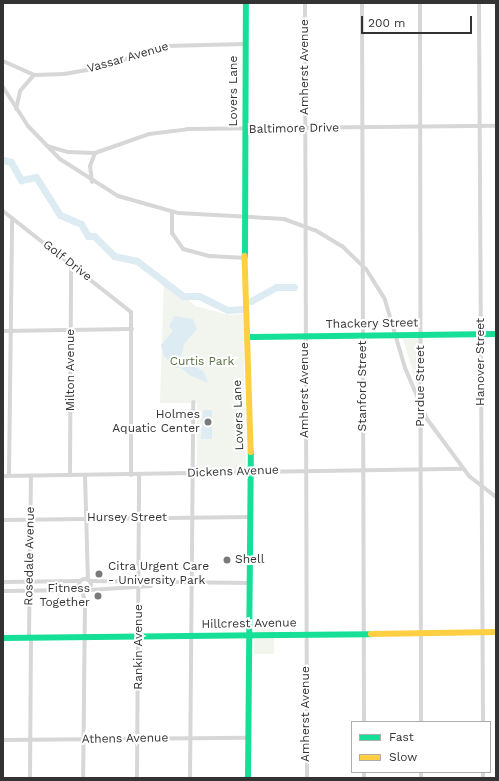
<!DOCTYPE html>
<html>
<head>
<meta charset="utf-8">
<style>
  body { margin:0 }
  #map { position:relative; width:499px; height:781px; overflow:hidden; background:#fff; font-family:"Work Sans",sans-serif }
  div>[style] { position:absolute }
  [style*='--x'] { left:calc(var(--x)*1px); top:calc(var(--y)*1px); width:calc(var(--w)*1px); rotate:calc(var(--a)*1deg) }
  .green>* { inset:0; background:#f1f5ed }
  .water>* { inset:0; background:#ddebf3 }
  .river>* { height:7px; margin:-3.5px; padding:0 3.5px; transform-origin:3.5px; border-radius:3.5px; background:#ddebf3 }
  .street>* { height:4px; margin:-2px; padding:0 2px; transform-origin:2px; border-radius:2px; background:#d7d7d7 }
  .street>.ring { margin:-2px; padding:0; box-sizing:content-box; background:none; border:4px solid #d7d7d7; border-radius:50% }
  .fast>* { height:5.5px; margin:-2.75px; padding:0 2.75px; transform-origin:2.75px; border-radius:2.75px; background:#16e098 }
  .slow>* { height:5.5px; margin:-2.75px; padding:0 2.75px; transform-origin:2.75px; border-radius:2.75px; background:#ffcf43 }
  .dots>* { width:11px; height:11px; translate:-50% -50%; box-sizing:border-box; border:2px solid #fff; border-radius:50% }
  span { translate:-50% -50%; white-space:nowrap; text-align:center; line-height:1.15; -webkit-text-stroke:4px #fff; paint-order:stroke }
  .street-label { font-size:12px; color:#333 }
  .park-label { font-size:12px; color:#56703f }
  .poi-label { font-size:12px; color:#333 }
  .right { translate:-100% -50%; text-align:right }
  .left { translate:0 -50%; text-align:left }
  .frame { position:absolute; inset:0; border:4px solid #333; pointer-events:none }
  .legend { position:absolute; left:351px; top:721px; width:140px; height:52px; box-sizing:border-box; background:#fff; border:1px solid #adadad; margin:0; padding:5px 7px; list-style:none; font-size:12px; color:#333 }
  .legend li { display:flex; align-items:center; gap:8px; height:20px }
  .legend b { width:20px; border:1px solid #adadad }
  .scale { position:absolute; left:361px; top:16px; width:111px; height:18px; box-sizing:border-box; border:2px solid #333; border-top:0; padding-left:5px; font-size:12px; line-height:14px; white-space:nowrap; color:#333; -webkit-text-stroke:3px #fff; paint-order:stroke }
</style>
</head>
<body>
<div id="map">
  <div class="green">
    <i style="clip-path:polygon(164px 277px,195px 306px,229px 315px,243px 314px,246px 470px,197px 470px,197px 403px,160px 403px)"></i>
    <i style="clip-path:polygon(419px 338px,419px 392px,403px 339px)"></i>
    <i style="clip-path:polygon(255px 619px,274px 620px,274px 654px,254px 654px)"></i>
  </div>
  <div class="water">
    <i style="clip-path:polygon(174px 316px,193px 319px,197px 329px,184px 344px,181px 357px,204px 372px,208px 383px,189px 375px,180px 367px,176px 368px,164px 356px,161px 345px,173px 331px,169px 326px)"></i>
    <i style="clip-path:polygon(203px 410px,212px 410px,212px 439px,201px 439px)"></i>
  </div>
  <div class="river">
    <i style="--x:3;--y:160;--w:8;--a:14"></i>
    <i style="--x:11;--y:162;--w:21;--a:61"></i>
    <i style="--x:21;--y:180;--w:15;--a:-11"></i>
    <i style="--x:36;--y:177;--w:45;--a:57.7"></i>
    <i style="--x:60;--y:215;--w:23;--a:23"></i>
    <i style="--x:81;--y:224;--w:14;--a:60"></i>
    <i style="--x:88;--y:236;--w:6;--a:0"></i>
    <i style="--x:94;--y:236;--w:28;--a:45"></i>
    <i style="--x:114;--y:256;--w:24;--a:12"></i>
    <i style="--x:137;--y:261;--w:58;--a:37.3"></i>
    <i style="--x:183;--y:296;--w:16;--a:0"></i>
    <i style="--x:199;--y:296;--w:32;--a:26"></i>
    <i style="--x:228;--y:310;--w:15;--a:-4"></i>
    <i style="--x:251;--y:301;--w:29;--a:-29"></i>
    <i style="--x:276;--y:287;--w:18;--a:0"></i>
  </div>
  <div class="street">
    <i style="--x:305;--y:3;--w:775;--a:89.85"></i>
    <i style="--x:362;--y:3;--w:719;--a:89.84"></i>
    <i style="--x:420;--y:3;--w:719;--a:89.92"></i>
    <i style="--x:479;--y:3;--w:719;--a:89.68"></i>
    <i style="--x:3;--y:61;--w:34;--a:24"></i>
    <i style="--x:34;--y:75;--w:30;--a:-2"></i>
    <i style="--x:64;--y:74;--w:35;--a:-10"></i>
    <i style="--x:98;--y:68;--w:71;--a:-17.9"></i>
    <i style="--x:166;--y:46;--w:80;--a:-1.4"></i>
    <i style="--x:3;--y:87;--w:46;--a:57.3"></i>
    <i style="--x:28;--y:126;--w:46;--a:45.9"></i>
    <i style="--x:60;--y:159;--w:69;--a:32.5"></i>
    <i style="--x:118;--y:196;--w:62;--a:15.8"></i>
    <i style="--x:178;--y:213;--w:106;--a:3.2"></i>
    <i style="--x:284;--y:219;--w:33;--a:20"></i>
    <i style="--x:315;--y:230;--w:31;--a:31"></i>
    <i style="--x:342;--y:246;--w:33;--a:44"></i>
    <i style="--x:366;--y:269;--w:36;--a:58"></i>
    <i style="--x:385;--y:300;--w:71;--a:73.6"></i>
    <i style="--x:405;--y:368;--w:56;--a:66.7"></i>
    <i style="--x:427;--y:419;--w:71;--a:53.6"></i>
    <i style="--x:469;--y:476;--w:34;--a:38"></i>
    <i style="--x:16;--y:109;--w:18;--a:-77"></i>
    <i style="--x:20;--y:91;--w:21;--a:-49"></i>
    <i style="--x:47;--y:146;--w:22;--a:16"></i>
    <i style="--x:68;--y:152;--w:27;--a:2"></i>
    <i style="--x:95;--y:153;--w:57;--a:-19.4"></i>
    <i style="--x:149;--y:134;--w:38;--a:-7"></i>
    <i style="--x:187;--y:129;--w:309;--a:-0.6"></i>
    <i style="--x:92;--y:182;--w:16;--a:-97"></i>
    <i style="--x:90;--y:166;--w:14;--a:-69"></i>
    <i style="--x:3;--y:211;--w:163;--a:38.3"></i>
    <i style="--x:131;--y:312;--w:163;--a:90"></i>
    <i style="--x:172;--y:212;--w:21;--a:90"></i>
    <i style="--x:172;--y:233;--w:19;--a:55"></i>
    <i style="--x:183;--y:249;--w:28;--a:15"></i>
    <i style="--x:210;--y:256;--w:36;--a:3"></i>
    <i style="--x:3;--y:331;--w:129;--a:-0.9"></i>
    <i style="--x:70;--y:475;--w:211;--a:-89.7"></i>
    <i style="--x:85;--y:475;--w:105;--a:88.4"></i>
    <i style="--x:3;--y:476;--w:460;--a:-0.9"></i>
    <i style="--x:9;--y:476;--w:258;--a:-89.3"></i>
    <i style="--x:3;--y:520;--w:248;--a:-0.7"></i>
    <i class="ring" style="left:79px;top:579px;width:8px;height:8px"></i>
    <i style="--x:90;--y:581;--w:160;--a:0.7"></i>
    <i style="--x:3;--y:582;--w:77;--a:-0.7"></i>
    <i style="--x:90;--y:590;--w:61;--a:-3.8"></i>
    <i style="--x:3;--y:591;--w:77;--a:-0.7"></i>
    <i style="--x:82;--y:591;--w:10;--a:73"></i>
    <i style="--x:85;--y:601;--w:177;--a:90.6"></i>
    <i style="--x:29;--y:637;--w:161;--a:-89.3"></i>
    <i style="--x:3;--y:740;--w:245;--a:-0.5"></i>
    <i style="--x:364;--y:772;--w:6;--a:90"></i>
    <i style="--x:30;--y:778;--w:141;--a:-89.6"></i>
    <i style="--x:137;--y:778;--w:303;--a:-89.6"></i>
    <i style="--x:190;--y:778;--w:376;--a:-89.5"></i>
    <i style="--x:421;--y:778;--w:6;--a:-90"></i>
    <i style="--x:483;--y:778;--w:6;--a:-90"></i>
  </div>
  <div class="fast">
    <i style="--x:245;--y:256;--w:253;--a:-89.8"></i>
    <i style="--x:248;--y:337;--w:248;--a:-0.7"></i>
    <i style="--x:3;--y:638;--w:368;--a:-0.6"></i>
    <i style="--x:248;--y:778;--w:326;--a:-89.5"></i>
  </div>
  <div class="slow">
    <i style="--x:245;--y:256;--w:196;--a:88.2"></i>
    <i style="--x:371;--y:634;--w:125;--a:-0.9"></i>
  </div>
  <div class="dots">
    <i style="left:208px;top:422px;background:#7a7a7a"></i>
    <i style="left:227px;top:560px;background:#7a7a7a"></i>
    <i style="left:99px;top:574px;background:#7a7a7a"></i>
    <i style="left:98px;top:596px;background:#7a7a7a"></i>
  </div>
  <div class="street-label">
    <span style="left:128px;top:58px;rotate:-16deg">Vassar Avenue</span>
    <span style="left:305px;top:67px;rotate:-90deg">Amherst Avenue</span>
    <span style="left:234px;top:91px;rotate:-90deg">Lovers Lane</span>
    <span style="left:294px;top:129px;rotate:-1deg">Baltimore Drive</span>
    <span style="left:67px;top:261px;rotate:38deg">Golf Drive</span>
    <span style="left:372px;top:324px;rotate:-1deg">Thackery Street</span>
    <span style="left:481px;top:362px;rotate:-90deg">Hanover Street</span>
    <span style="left:71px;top:370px;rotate:-90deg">Milton Avenue</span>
    <span style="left:363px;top:386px;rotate:-90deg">Stanford Street</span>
    <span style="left:421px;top:386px;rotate:-90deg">Purdue Street</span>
    <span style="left:305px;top:390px;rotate:-90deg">Amherst Avenue</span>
    <span style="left:239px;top:415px;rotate:-92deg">Lovers Lane</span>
    <span style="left:233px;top:472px;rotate:-2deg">Dickens Avenue</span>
    <span style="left:127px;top:518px">Hursey Street</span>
    <span style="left:30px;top:556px;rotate:-89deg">Rosedale Avenue</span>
    <span style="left:249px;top:624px;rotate:-1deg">Hillcrest Avenue</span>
    <span style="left:139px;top:647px;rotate:-90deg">Rankin Avenue</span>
    <span style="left:306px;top:714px;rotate:-90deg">Amherst Avenue</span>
    <span style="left:125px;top:739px;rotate:-1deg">Athens Avenue</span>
  </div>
  <div class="park-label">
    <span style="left:202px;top:362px">Curtis Park</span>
  </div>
  <div class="poi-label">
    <span class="right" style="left:200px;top:422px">Holmes<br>Aquatic Center</span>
    <span class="left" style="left:235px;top:560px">Shell</span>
    <span class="left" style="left:108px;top:574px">Citra Urgent Care<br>- University Park</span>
    <span class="right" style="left:90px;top:596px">Fitness<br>Together</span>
  </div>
  <div class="frame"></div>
  <ul class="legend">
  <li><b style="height:5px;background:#16e098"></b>Fast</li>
  <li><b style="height:5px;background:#ffcf43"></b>Slow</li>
  </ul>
  <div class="scale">200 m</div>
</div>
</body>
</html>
